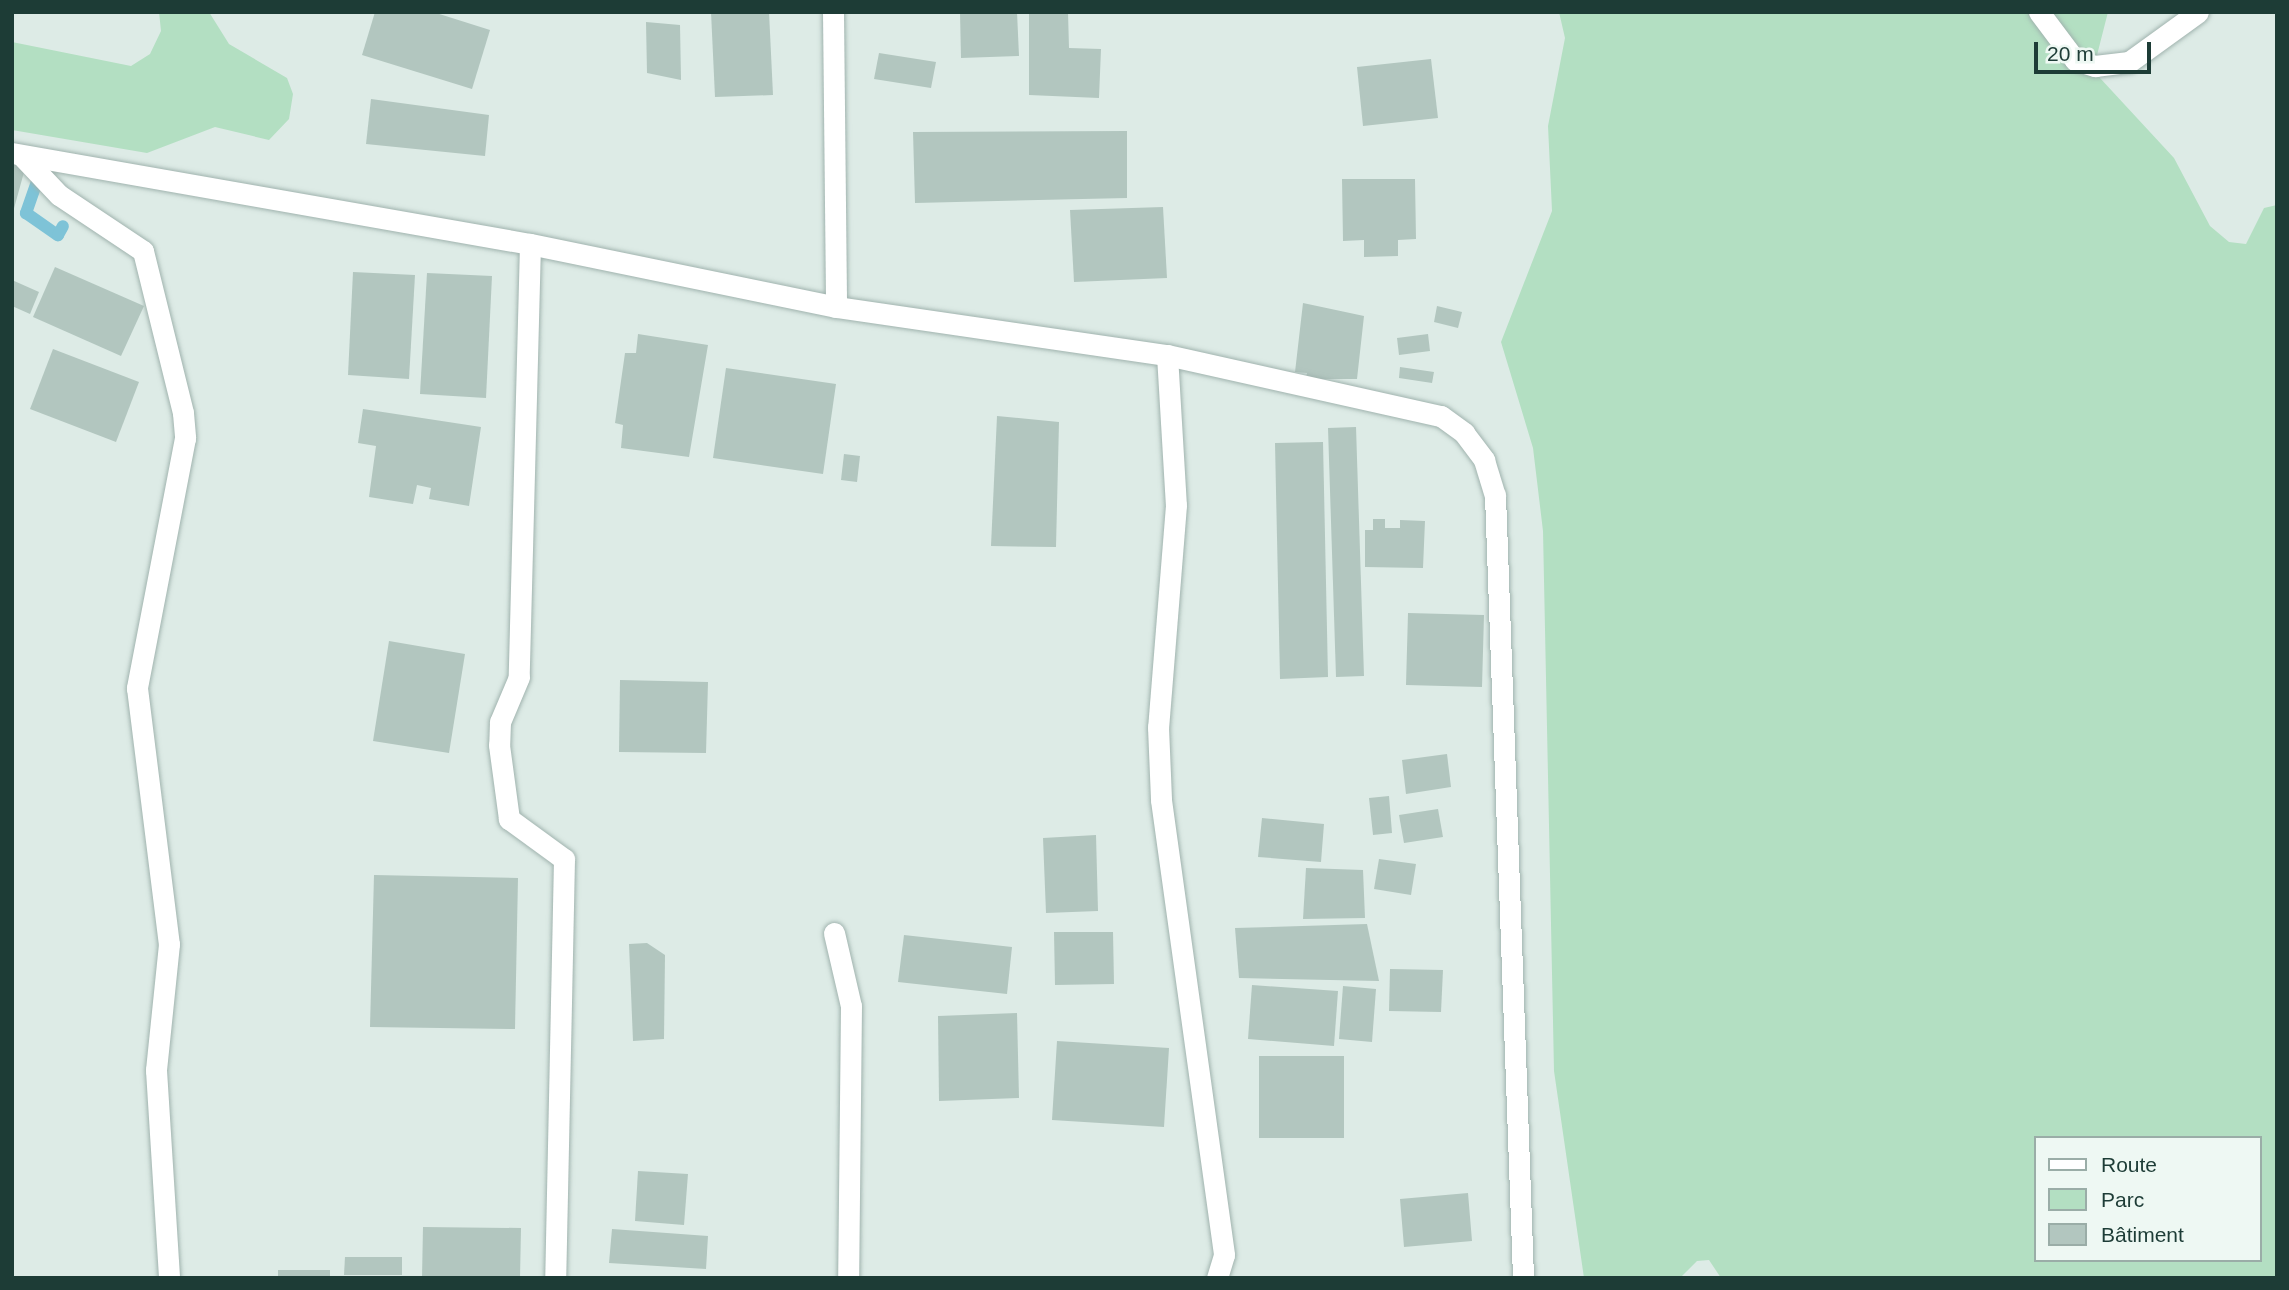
<!DOCTYPE html>
<html>
<head>
<meta charset="utf-8">
<style>
  body { margin:0 }
  #map { position:relative; width:2289px; height:1290px; overflow:hidden; background:#ddebe6; font-family:Arial,sans-serif }
  div>[style] { position:absolute }
  [style*='--x'] { left:calc(var(--x)*1px); top:calc(var(--y)*1px); width:calc(var(--w)*1px); rotate:calc(var(--a)*1deg) }
  .green>* { inset:0; background:#b3dfc2 }
  .stream>* { height:12px; margin:-6px; padding:0 6px; transform-origin:6px; border-radius:6px; background:#7ec3d7 }
  .building>* { inset:0; background:#b2c6bf }
  .roads { filter:drop-shadow(0 0 2px #a0b3ae) drop-shadow(0 0 2px #a0b3ae) }
  .minor>* { height:21px; margin:-10.5px; padding:0 10.5px; transform-origin:10.5px; border-radius:10.5px; background:#fff }
  span { translate:-50% -50%; white-space:nowrap; text-align:center; line-height:1.15; -webkit-text-stroke:5px #eef8f3; paint-order:stroke }
  .frame { position:absolute; inset:0; border:14px solid #1d3c36; pointer-events:none }
  .legend { position:absolute; left:2034px; top:1136px; width:228px; height:126px; box-sizing:border-box; background:#eef8f3; border:2px solid #9aada7; margin:0; padding:9px 12px; list-style:none; font-size:21px; color:#1d3c36 }
  .legend li { display:flex; align-items:center; gap:14px; height:35px }
  .legend b { width:35px; border:2px solid #9aada7 }
  .scale { position:absolute; left:2034px; top:42px; width:117px; height:32px; box-sizing:border-box; border:4px solid #1d3c36; border-top:0; padding-left:9px; font-size:21px; line-height:24px; white-space:nowrap; color:#1d3c36; -webkit-text-stroke:5px #eef8f3; paint-order:stroke }
</style>
</head>
<body>
<div id="map">
  <div class="green">
    <i style="clip-path:polygon(159px 12px,209px 12px,229px 44px,287px 78px,293px 94px,289px 119px,269px 140px,215px 127px,147px 153px,12px 130px,12px 42px,131px 66px,150px 54px,161px 31px)"></i>
    <i style="clip-path:polygon(evenodd,1559px 12px,2108px 12px,2095px 63px,2100px 78px,2174px 158px,2210px 226px,2229px 242px,2246px 244px,2264px 208px,2277px 205px,2277px 1278px,1721px 1278px,1709px 1260px,1697px 1261px,1680px 1278px,1584px 1278px,1554px 1071px,1543px 531px,1533px 448px,1501px 342px,1552px 211px,1548px 126px,1565px 38px,1559px 12px,2035px 1138px,2259px 1138px,2259px 1260px,2035px 1260px,2035px 1138px)"></i>
  </div>
  <div class="stream">
    <i style="--x:41;--y:170;--w:46;--a:109.2"></i>
    <i style="--x:26;--y:213;--w:39;--a:35"></i>
    <i style="--x:58;--y:235;--w:10;--a:-61"></i>
  </div>
  <div class="building">
    <i style="clip-path:polygon(375px 12px,433px 12px,490px 30px,472px 89px,362px 55px)"></i>
    <i style="clip-path:polygon(711px 12px,769px 12px,773px 95px,715px 97px)"></i>
    <i style="clip-path:polygon(960px 12px,1017px 12px,1019px 56px,961px 58px)"></i>
    <i style="clip-path:polygon(1029px 12px,1068px 12px,1069px 48px,1101px 49px,1099px 98px,1029px 95px)"></i>
    <i style="clip-path:polygon(646px 22px,680px 25px,681px 80px,647px 73px)"></i>
    <i style="clip-path:polygon(879px 53px,936px 62px,931px 88px,874px 79px)"></i>
    <i style="clip-path:polygon(1431px 59px,1438px 118px,1363px 126px,1357px 67px)"></i>
    <i style="clip-path:polygon(371px 99px,489px 115px,485px 156px,366px 144px)"></i>
    <i style="clip-path:polygon(1127px 131px,1127px 198px,915px 203px,913px 132px)"></i>
    <i style="clip-path:polygon(12px 160px,26px 165px,13px 212px,12px 212px)"></i>
    <i style="clip-path:polygon(1342px 179px,1415px 179px,1416px 239px,1398px 240px,1398px 256px,1364px 257px,1364px 240px,1343px 241px)"></i>
    <i style="clip-path:polygon(1163px 207px,1167px 278px,1074px 282px,1070px 210px)"></i>
    <i style="clip-path:polygon(55px 267px,144px 306px,121px 356px,33px 317px)"></i>
    <i style="clip-path:polygon(353px 272px,415px 275px,409px 379px,348px 375px)"></i>
    <i style="clip-path:polygon(427px 273px,492px 276px,486px 398px,420px 394px)"></i>
    <i style="clip-path:polygon(12px 280px,39px 292px,30px 314px,12px 306px)"></i>
    <i style="clip-path:polygon(1303px 303px,1364px 316px,1357px 379px,1306px 379px,1307px 373px,1295px 372px)"></i>
    <i style="clip-path:polygon(1437px 306px,1462px 312px,1458px 328px,1434px 322px)"></i>
    <i style="clip-path:polygon(638px 334px,708px 345px,689px 457px,621px 448px,623px 425px,615px 423px,625px 353px,636px 353px)"></i>
    <i style="clip-path:polygon(1428px 334px,1430px 351px,1399px 355px,1397px 338px)"></i>
    <i style="clip-path:polygon(53px 349px,139px 382px,116px 442px,30px 409px)"></i>
    <i style="clip-path:polygon(1400px 367px,1434px 372px,1432px 383px,1399px 378px)"></i>
    <i style="clip-path:polygon(726px 368px,836px 384px,823px 474px,713px 458px)"></i>
    <i style="clip-path:polygon(363px 409px,481px 427px,469px 506px,429px 499px,431px 488px,417px 485px,413px 504px,369px 497px,376px 446px,358px 443px)"></i>
    <i style="clip-path:polygon(997px 416px,1059px 422px,1056px 547px,991px 546px)"></i>
    <i style="clip-path:polygon(1356px 427px,1364px 676px,1336px 677px,1328px 428px)"></i>
    <i style="clip-path:polygon(1323px 442px,1328px 677px,1280px 679px,1275px 443px)"></i>
    <i style="clip-path:polygon(844px 454px,860px 456px,857px 482px,841px 480px)"></i>
    <i style="clip-path:polygon(1373px 519px,1385px 519px,1385px 528px,1400px 528px,1400px 520px,1425px 521px,1423px 568px,1365px 567px,1365px 530px,1373px 530px)"></i>
    <i style="clip-path:polygon(1408px 613px,1484px 615px,1482px 687px,1406px 685px)"></i>
    <i style="clip-path:polygon(389px 641px,465px 654px,449px 753px,373px 741px)"></i>
    <i style="clip-path:polygon(620px 680px,708px 682px,706px 753px,619px 752px)"></i>
    <i style="clip-path:polygon(1447px 754px,1451px 787px,1406px 794px,1402px 760px)"></i>
    <i style="clip-path:polygon(1389px 796px,1392px 833px,1373px 835px,1369px 798px)"></i>
    <i style="clip-path:polygon(1438px 809px,1443px 837px,1404px 843px,1399px 815px)"></i>
    <i style="clip-path:polygon(1262px 818px,1324px 824px,1321px 862px,1258px 857px)"></i>
    <i style="clip-path:polygon(1096px 835px,1098px 911px,1046px 913px,1043px 838px)"></i>
    <i style="clip-path:polygon(1379px 859px,1416px 864px,1411px 895px,1374px 889px)"></i>
    <i style="clip-path:polygon(1306px 868px,1363px 870px,1365px 918px,1303px 919px)"></i>
    <i style="clip-path:polygon(374px 875px,518px 878px,515px 1029px,370px 1027px)"></i>
    <i style="clip-path:polygon(1367px 924px,1379px 981px,1239px 978px,1235px 928px)"></i>
    <i style="clip-path:polygon(1054px 932px,1113px 932px,1114px 984px,1055px 985px)"></i>
    <i style="clip-path:polygon(904px 935px,1012px 947px,1007px 994px,898px 982px)"></i>
    <i style="clip-path:polygon(647px 943px,665px 955px,664px 1039px,633px 1041px,629px 944px)"></i>
    <i style="clip-path:polygon(1390px 969px,1443px 970px,1441px 1012px,1389px 1011px)"></i>
    <i style="clip-path:polygon(1252px 985px,1338px 991px,1334px 1046px,1248px 1039px)"></i>
    <i style="clip-path:polygon(1343px 986px,1376px 989px,1372px 1042px,1339px 1039px)"></i>
    <i style="clip-path:polygon(1017px 1013px,1019px 1098px,939px 1101px,938px 1016px)"></i>
    <i style="clip-path:polygon(1057px 1041px,1169px 1048px,1164px 1127px,1052px 1120px)"></i>
    <i style="clip-path:polygon(1259px 1056px,1344px 1056px,1344px 1138px,1259px 1138px)"></i>
    <i style="clip-path:polygon(638px 1171px,688px 1174px,684px 1225px,635px 1221px)"></i>
    <i style="clip-path:polygon(1468px 1193px,1472px 1241px,1404px 1247px,1400px 1199px)"></i>
    <i style="clip-path:polygon(423px 1227px,521px 1228px,520px 1278px,422px 1278px)"></i>
    <i style="clip-path:polygon(612px 1229px,708px 1236px,706px 1269px,609px 1263px)"></i>
    <i style="clip-path:polygon(345px 1257px,402px 1257px,402px 1275px,344px 1275px)"></i>
    <i style="clip-path:polygon(278px 1270px,330px 1270px,330px 1278px,278px 1278px)"></i>
  </div>
  <div class="roads">
    <div class="minor">
      <i style="--x:833;--y:12;--w:295;--a:89.4"></i>
      <i style="--x:2039;--y:12;--w:60;--a:53.1"></i>
      <i style="--x:2075;--y:60;--w:21;--a:17"></i>
      <i style="--x:2095;--y:66;--w:34;--a:-7"></i>
      <i style="--x:2129;--y:62;--w:85;--a:-35.9"></i>
      <i style="--x:12;--y:153;--w:526;--a:9.96"></i>
      <i style="--x:530;--y:244;--w:312;--a:11.6"></i>
      <i style="--x:836;--y:307;--w:334;--a:8.3"></i>
      <i style="--x:1167;--y:355;--w:281;--a:12.6"></i>
      <i style="--x:1441;--y:416;--w:29;--a:36"></i>
      <i style="--x:1464;--y:433;--w:34;--a:53"></i>
      <i style="--x:1484;--y:460;--w:37;--a:73"></i>
      <i style="--x:1495;--y:495;--w:784;--a:87.95"></i>
      <i style="--x:22;--y:156;--w:54;--a:46.5"></i>
      <i style="--x:59;--y:195;--w:101;--a:33.7"></i>
      <i style="--x:143;--y:251;--w:167;--a:76.1"></i>
      <i style="--x:183;--y:413;--w:25;--a:85"></i>
      <i style="--x:185;--y:438;--w:255;--a:100.9"></i>
      <i style="--x:137;--y:688;--w:258;--a:82.9"></i>
      <i style="--x:169;--y:944;--w:127;--a:95.9"></i>
      <i style="--x:156;--y:1070;--w:208;--a:86.4"></i>
      <i style="--x:530;--y:244;--w:433;--a:91.5"></i>
      <i style="--x:519;--y:677;--w:49;--a:112.9"></i>
      <i style="--x:500;--y:722;--w:23;--a:92"></i>
      <i style="--x:499;--y:745;--w:75;--a:82.3"></i>
      <i style="--x:509;--y:819;--w:68;--a:36"></i>
      <i style="--x:564;--y:859;--w:419;--a:91.2"></i>
      <i style="--x:1167;--y:355;--w:150;--a:86.6"></i>
      <i style="--x:1176;--y:505;--w:223;--a:94.6"></i>
      <i style="--x:1158;--y:727;--w:73;--a:87.6"></i>
      <i style="--x:1161;--y:800;--w:459;--a:82.1"></i>
      <i style="--x:1224;--y:1255;--w:24;--a:107"></i>
      <i style="--x:834;--y:933;--w:75;--a:76.9"></i>
      <i style="--x:851;--y:1006;--w:272;--a:90.6"></i>
    </div>
  </div>
  <div class="frame"></div>
  <ul class="legend">
  <li><b style="height:9px;background:#fff"></b>Route</li>
  <li><b style="height:19px;background:#b3dfc2"></b>Parc</li>
  <li><b style="height:19px;background:#b2c6bf"></b>Bâtiment</li>
  </ul>
  <div class="scale">20 m</div>
</div>
</body>
</html>
